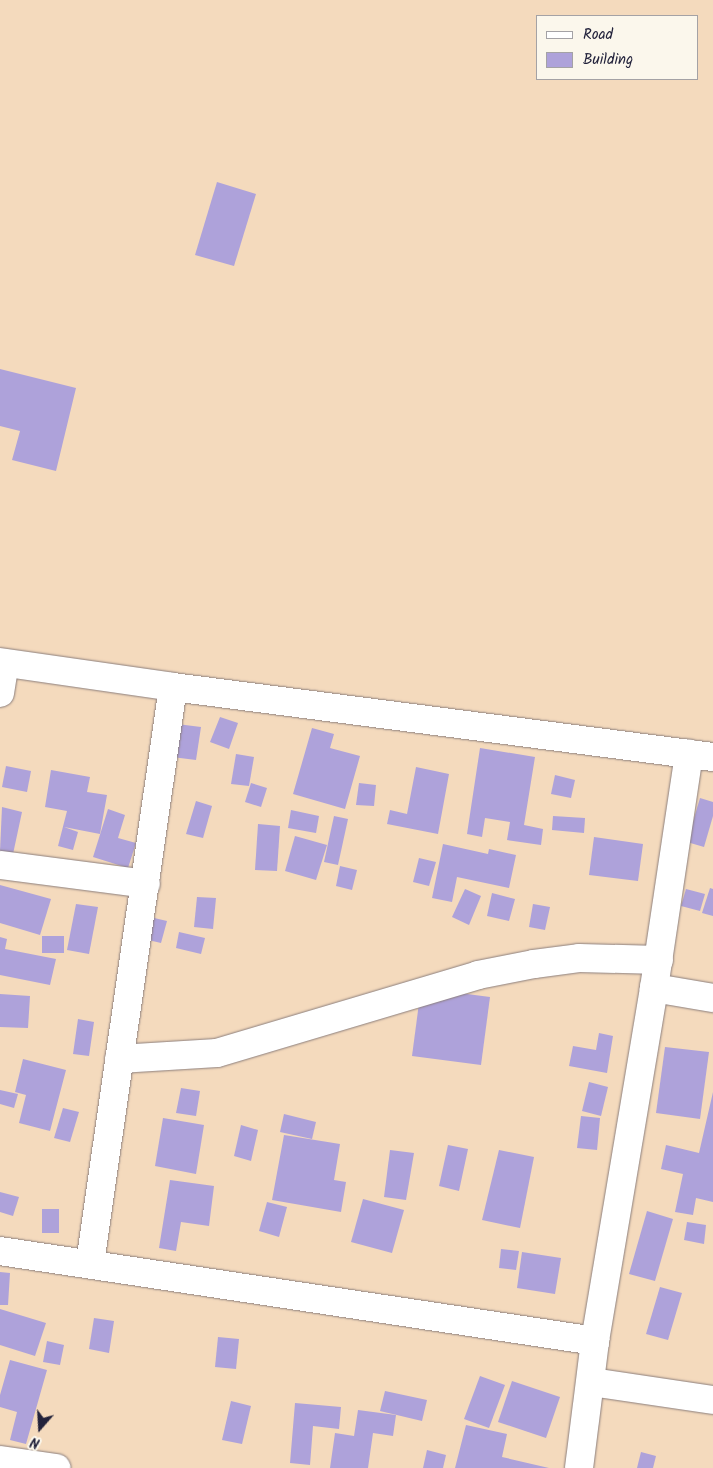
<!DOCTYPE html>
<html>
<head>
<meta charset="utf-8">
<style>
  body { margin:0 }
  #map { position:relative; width:713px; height:1468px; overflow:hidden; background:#f4dabd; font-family:Kalam,sans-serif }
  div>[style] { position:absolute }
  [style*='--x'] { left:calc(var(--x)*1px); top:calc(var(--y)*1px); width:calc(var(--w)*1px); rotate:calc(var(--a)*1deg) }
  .building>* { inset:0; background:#aea2da }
  .roads { filter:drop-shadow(0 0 1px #8b7e7c) drop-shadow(0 0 1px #8b7e7c) }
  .street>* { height:28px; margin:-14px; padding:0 14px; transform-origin:14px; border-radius:14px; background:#fff }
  span { translate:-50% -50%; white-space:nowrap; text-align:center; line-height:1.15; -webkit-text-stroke:4px #fbf7ec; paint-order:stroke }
  .legend { position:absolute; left:536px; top:15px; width:162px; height:65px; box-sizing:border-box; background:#fbf7ec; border:1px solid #a4a2a5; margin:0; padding:6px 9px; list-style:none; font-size:15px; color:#22223b }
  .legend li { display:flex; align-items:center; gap:10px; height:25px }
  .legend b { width:25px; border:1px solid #a4a2a5 }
  .north { position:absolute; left:15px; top:1403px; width:50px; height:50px; -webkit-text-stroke:4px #fbf7ec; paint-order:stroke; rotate:199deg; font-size:14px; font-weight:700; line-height:20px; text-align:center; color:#22223b }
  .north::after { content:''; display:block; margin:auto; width:18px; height:22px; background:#22223b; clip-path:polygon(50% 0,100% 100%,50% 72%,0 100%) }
</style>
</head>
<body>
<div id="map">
  <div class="building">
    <i style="clip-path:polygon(217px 182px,256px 194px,234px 266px,195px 255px)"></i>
    <i style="clip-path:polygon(0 369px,76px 388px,56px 471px,12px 460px,20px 431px,0 426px)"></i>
    <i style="clip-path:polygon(220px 717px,238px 723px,229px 749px,210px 742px)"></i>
    <i style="clip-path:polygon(177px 724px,201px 727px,196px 760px,172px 757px)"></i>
    <i style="clip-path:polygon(312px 728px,334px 734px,330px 748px,360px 756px,345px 809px,293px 794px)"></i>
    <i style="clip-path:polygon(480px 748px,535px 757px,524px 825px,543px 829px,541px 845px,507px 840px,510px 822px,485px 818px,482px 837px,467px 834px)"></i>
    <i style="clip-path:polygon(236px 754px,254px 757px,249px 786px,231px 784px)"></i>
    <i style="clip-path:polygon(6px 766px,31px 771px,27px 792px,2px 787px)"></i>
    <i style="clip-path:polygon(416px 767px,449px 774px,438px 834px,387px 824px,390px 810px,407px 814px)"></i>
    <i style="clip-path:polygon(51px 770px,90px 777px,87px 792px,107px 795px,100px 834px,64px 827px,78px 832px,73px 850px,58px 846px,67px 811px,45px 807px)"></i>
    <i style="clip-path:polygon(555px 775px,575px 780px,571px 798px,551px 794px)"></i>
    <i style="clip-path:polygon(251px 783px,267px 788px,261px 807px,245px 802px)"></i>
    <i style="clip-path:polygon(359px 783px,376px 785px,374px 806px,356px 805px)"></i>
    <i style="clip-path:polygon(700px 798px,713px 802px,713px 816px,704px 847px,687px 842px)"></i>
    <i style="clip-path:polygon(196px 801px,212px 806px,203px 838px,186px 834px)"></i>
    <i style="clip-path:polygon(2px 807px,22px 812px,13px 854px,0 851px)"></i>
    <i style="clip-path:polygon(108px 809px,125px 815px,118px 838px,136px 843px,128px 868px,93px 857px)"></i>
    <i style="clip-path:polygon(291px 810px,319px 816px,316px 833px,288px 828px)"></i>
    <i style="clip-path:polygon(334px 816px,348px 819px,338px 865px,324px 862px)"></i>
    <i style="clip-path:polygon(553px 816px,585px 818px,584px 833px,552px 830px)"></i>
    <i style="clip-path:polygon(258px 824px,280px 826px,277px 871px,255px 870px)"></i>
    <i style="clip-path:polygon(295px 836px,327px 845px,316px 880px,285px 871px)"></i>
    <i style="clip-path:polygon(594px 837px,643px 844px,638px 881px,589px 875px)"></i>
    <i style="clip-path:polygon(443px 844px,488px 854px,489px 849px,516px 855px,509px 888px,457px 877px,452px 902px,432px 898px)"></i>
    <i style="clip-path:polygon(419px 858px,436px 862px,429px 886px,413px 882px)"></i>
    <i style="clip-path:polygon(340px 866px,357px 870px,352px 890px,336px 886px)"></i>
    <i style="clip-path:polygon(0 885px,51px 899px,40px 935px,0 923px)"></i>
    <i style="clip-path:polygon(710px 888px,713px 889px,713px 916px,702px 913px)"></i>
    <i style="clip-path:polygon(465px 889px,481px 896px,469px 925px,452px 917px)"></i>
    <i style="clip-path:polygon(686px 889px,705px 894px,700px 911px,681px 906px)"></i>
    <i style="clip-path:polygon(492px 893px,515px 899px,509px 921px,487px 916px)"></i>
    <i style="clip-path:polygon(197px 897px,216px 898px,213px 929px,194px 927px)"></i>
    <i style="clip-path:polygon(76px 904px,98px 907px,89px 954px,67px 950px)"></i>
    <i style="clip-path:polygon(533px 904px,550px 907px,545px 930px,529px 927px)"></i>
    <i style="clip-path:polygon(150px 917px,167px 921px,161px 943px,144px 939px)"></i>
    <i style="clip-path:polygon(179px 932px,205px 938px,201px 954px,176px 948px)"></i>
    <i style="clip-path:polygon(42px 936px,64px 936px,64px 953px,42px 953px)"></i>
    <i style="clip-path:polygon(0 937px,7px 939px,5px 949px,56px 959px,50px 985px,0 975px)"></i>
    <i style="clip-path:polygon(421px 988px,490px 997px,481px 1065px,412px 1056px)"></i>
    <i style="clip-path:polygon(0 994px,30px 996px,28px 1028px,0 1027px)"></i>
    <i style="clip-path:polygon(78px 1019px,94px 1022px,89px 1056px,73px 1054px)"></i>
    <i style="clip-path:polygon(599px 1033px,613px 1036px,607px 1073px,569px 1066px,573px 1046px,596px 1050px)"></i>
    <i style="clip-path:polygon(665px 1047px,709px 1052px,700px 1119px,656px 1113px)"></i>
    <i style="clip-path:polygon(23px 1059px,66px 1070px,50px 1131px,19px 1123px,26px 1095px,15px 1092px)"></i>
    <i style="clip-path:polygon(589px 1082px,608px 1087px,601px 1116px,582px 1111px)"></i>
    <i style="clip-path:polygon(181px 1088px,200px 1091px,196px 1116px,176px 1113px)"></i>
    <i style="clip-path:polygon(0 1090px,18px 1094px,14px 1108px,0 1104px)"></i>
    <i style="clip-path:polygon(713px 1092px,713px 1202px,696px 1198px,693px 1215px,675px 1212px,683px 1174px,661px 1169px,666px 1145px,699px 1153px)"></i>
    <i style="clip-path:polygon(63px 1108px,79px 1112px,70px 1142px,54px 1138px)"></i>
    <i style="clip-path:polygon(284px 1114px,316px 1122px,312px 1139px,280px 1132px)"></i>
    <i style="clip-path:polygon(581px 1116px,600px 1118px,597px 1150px,577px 1148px)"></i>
    <i style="clip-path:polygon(163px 1118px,204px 1125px,196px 1174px,155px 1166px)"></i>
    <i style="clip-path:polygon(241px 1125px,258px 1130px,251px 1161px,234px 1156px)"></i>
    <i style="clip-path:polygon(284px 1135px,340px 1144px,334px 1180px,346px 1182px,341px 1212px,272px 1200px)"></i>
    <i style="clip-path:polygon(448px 1145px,468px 1149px,459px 1191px,439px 1186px)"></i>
    <i style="clip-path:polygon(390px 1150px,414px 1153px,406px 1200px,384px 1197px)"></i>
    <i style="clip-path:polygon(499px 1150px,534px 1157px,520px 1228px,482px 1220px)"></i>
    <i style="clip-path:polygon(170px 1180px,214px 1186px,209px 1226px,181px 1222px,176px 1251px,159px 1248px)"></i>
    <i style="clip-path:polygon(0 1192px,19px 1197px,13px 1216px,0 1212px)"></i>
    <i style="clip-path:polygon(363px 1199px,404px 1210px,392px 1253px,351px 1242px)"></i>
    <i style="clip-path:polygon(267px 1202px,287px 1207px,279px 1237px,259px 1231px)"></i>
    <i style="clip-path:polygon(42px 1209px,59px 1209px,59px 1233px,42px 1233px)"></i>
    <i style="clip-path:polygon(647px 1211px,673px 1219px,655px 1281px,629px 1274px)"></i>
    <i style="clip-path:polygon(687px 1222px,706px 1225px,704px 1244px,684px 1240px)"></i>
    <i style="clip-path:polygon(501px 1249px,519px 1251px,516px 1270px,499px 1268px)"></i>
    <i style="clip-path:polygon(522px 1252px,561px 1258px,555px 1294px,517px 1288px)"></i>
    <i style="clip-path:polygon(0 1272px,10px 1273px,8px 1305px,0 1305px)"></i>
    <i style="clip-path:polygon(660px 1287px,682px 1293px,668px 1340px,646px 1334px)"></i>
    <i style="clip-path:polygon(0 1309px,46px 1323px,35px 1356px,0 1345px)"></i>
    <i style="clip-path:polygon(94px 1318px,114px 1321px,109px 1353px,89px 1349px)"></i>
    <i style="clip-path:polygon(218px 1337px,239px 1339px,236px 1369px,215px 1367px)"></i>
    <i style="clip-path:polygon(47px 1341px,64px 1345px,60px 1365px,43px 1362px)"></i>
    <i style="clip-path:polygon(10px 1360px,47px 1370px,26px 1444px,10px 1440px,17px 1412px,0 1407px,0 1395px)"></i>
    <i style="clip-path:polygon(480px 1376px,505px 1385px,489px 1428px,464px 1419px)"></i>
    <i style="clip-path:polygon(512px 1381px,560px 1397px,546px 1438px,498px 1422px)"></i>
    <i style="clip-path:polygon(385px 1391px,427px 1400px,422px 1421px,380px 1411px)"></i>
    <i style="clip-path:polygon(231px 1401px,251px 1406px,242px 1444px,222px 1440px)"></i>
    <i style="clip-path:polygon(295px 1403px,341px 1407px,339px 1429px,313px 1426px,310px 1465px,290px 1463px)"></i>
    <i style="clip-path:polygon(358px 1410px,396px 1415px,393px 1436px,373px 1433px,368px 1468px,330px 1468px,335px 1433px,354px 1436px)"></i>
    <i style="clip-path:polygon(466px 1425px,507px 1434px,502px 1457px,549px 1468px,455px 1468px)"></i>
    <i style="clip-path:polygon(427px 1450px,446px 1455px,443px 1468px,423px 1468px)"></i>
    <i style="clip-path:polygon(641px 1452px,656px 1456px,653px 1468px,637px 1468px)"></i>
  </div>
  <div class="roads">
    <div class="street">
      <i style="--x:0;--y:662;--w:175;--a:8.2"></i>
      <i style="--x:173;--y:687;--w:545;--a:7.39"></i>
      <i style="--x:0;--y:693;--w:30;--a:-81"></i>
      <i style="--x:0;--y:865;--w:147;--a:7.4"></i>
      <i style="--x:654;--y:988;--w:60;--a:9.6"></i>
      <i style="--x:119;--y:1059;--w:98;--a:-3.5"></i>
      <i style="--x:217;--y:1053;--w:272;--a:-16.6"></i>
      <i style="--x:478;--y:975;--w:57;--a:-11.1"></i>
      <i style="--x:534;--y:964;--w:45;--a:-7.6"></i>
      <i style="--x:579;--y:958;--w:80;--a:1.4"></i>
      <i style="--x:0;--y:1251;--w:602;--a:8.6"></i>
      <i style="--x:90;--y:1263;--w:582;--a:-81.8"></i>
      <i style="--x:591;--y:1382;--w:123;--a:8.4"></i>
      <i style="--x:0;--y:1460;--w:57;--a:8.1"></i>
      <i style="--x:579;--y:1468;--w:128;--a:-82.8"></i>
      <i style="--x:595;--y:1341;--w:358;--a:-80.5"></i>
      <i style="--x:654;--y:988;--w:237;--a:-81.5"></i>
    </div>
  </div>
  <ul class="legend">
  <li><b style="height:6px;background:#fff"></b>Road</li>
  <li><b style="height:14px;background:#aea2da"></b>Building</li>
  </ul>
  <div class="north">N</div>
</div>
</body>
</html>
